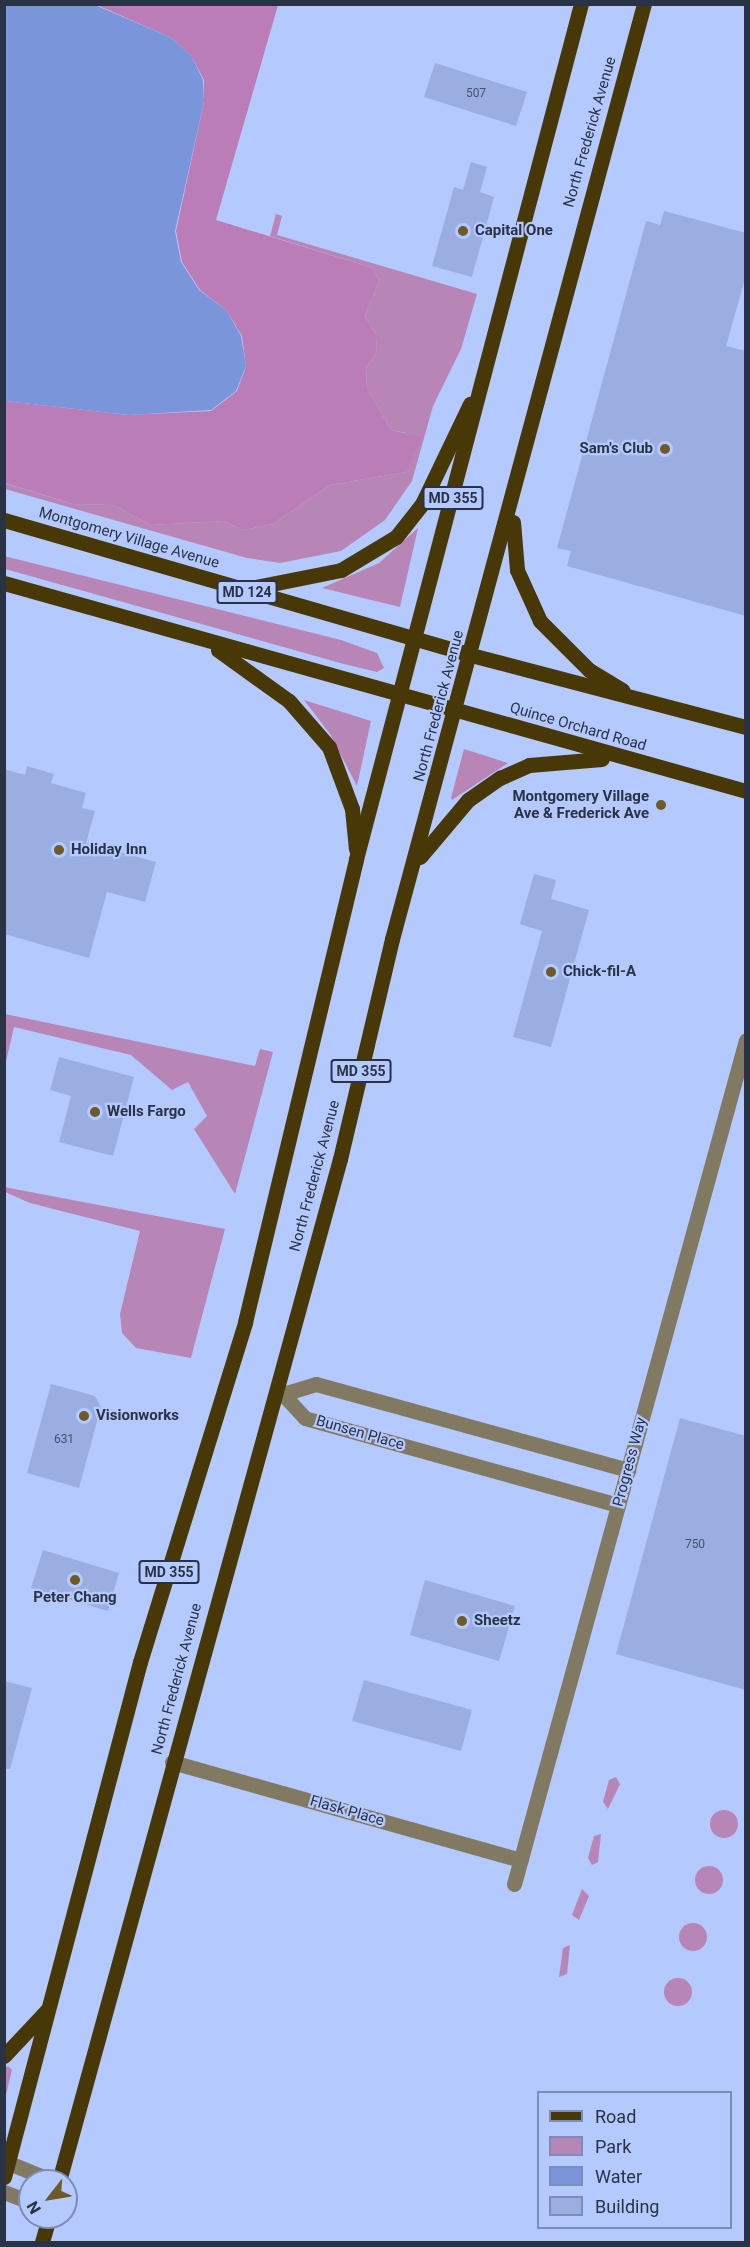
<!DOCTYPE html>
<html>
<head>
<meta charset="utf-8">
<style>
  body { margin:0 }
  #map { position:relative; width:750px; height:2247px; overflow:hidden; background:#b4c9fd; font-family:Roboto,sans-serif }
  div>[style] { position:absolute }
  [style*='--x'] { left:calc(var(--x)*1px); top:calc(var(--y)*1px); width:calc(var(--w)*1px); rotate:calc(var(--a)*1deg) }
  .green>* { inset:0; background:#b886b6 }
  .round { border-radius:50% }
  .forest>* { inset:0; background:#ba7db7 }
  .water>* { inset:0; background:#7b95db }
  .building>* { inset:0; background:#9aaee1 }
  .minor>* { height:15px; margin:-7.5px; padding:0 7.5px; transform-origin:7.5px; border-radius:7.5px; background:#827963 }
  .major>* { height:15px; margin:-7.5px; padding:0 7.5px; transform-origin:7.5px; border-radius:7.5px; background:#483808 }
  .dots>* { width:16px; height:16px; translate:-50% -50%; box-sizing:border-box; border:3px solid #b4c9fd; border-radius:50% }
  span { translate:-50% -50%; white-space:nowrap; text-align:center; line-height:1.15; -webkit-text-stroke:4.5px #b4c9fd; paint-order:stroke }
  .number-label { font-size:12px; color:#46516d }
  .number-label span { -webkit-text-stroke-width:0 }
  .shield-label span { padding:2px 4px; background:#b4c9fd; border:2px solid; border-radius:4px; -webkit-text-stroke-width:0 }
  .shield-label { font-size:14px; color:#2a3246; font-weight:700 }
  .street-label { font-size:15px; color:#2a3246 }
  .poi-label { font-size:15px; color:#2a3246; font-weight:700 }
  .left { translate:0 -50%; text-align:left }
  .right { translate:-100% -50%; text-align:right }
  .frame { position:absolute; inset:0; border:6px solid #2a3246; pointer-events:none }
  .legend { position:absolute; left:537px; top:2091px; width:195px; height:138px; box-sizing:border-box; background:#b4c9fd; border:2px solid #7d8db4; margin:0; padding:8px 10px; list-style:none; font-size:18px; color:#2a3246 }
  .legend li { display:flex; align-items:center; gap:12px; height:30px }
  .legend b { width:30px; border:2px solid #7d8db4 }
  .north { position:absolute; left:18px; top:2169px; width:60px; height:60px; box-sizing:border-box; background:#b4c9fd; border:2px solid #7d8db4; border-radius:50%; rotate:239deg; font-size:16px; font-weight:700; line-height:24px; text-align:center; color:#2a3246 }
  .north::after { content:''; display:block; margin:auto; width:21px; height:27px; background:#6d5a28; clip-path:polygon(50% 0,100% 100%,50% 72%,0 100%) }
</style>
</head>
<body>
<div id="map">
  <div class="green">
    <i style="clip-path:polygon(276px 214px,282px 216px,277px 235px,477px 294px,461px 349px,433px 406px,412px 481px,385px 520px,341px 551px,280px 563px,247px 558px,5px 489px,4px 483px,73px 504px,114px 505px,150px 525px,224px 521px,243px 530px,273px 524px,330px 485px,406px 472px,406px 433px,391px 430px,367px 388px,366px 368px,376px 353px,377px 337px,365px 316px,379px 281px,373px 268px,270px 236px)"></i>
    <i style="clip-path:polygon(418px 528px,400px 607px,322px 588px,379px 563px)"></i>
    <i style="clip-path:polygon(4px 556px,341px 640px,377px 653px,384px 668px,377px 672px,344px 664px,5px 569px)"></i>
    <i style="clip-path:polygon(304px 700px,371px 721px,357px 786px,330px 734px)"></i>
    <i style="clip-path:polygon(464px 749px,508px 763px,452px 800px,451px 798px)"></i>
    <i style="clip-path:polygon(5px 1014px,255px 1066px,260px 1049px,273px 1052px,235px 1194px,194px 1129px,207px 1116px,188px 1082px,172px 1090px,131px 1055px,14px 1027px,5px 1066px)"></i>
    <i style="clip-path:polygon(4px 1187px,225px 1229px,191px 1358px,136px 1348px,122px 1333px,120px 1314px,140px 1231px,30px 1203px,5px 1192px)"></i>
    <i style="clip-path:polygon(616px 1777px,620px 1784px,608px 1809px,603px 1802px,609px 1780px)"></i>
    <i class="round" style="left:710px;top:1810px;width:28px;height:28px"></i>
    <i style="clip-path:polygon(601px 1834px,598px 1862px,592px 1865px,588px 1858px,594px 1836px)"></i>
    <i class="round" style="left:695px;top:1866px;width:28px;height:28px"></i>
    <i style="clip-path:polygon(582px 1889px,589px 1896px,579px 1920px,572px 1915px)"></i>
    <i class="round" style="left:679px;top:1923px;width:28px;height:28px"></i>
    <i style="clip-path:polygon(570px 1945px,567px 1974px,559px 1977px,563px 1948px)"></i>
    <i class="round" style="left:664px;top:1978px;width:28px;height:28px"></i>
    <i style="clip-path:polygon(8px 2066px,12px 2070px,5px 2099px,5px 2068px)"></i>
  </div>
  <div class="forest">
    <i style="clip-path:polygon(97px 5px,278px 5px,216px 220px,373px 268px,379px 281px,365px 316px,377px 337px,376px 353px,366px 368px,367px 388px,391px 430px,422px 437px,406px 472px,330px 485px,273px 524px,243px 530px,224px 521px,150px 525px,114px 505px,73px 504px,5px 483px,5px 401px,128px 415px,211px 411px,237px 391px,246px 367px,242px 336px,227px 311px,200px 290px,182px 262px,176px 231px,204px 102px,204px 80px,192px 57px,172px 38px)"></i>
  </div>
  <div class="water">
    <i style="clip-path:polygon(4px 5px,95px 5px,172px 38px,192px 57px,203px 80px,204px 102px,175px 231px,181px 262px,199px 290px,227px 311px,241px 336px,246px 366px,236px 391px,211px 410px,129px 415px,5px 401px)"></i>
  </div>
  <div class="building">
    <i style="clip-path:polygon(435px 63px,527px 92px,516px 126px,424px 97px)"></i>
    <i style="clip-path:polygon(471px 162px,487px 167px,480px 192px,494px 197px,472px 277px,432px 266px,454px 187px,463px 190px)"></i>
    <i style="clip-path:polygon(664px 211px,746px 233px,746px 275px,726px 346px,746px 351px,746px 616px,567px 566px,571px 551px,557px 548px,646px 221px,660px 225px)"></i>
    <i style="clip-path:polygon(27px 766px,54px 774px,51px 783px,86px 793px,82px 808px,95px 811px,86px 843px,156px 862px,145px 902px,107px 892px,89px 958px,4px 934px,4px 769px,25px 775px)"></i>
    <i style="clip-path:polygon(534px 874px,556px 880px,551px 899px,589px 910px,551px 1047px,513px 1037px,542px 931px,520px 924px)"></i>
    <i style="clip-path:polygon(59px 1057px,134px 1077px,113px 1156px,59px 1142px,71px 1096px,50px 1090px)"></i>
    <i style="clip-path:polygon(51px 1384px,95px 1396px,101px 1407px,79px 1488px,27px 1473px)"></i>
    <i style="clip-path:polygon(680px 1418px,746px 1436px,746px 1690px,616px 1654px)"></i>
    <i style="clip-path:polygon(43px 1550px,119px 1573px,108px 1611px,31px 1588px)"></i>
    <i style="clip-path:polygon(425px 1580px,515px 1606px,499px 1661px,410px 1635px)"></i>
    <i style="clip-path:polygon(364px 1680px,472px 1710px,461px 1751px,352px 1721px)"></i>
    <i style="clip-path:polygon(4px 1681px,32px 1688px,10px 1769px,4px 1769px)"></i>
  </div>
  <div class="minor">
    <i style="--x:618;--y:1505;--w:325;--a:-164.5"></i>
    <i style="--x:305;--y:1418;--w:33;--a:-133"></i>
    <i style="--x:283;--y:1394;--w:34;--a:-17"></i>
    <i style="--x:316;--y:1384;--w:324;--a:15.4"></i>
    <i style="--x:172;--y:1762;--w:362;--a:15.7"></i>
    <i style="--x:514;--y:1884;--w:875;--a:-74.63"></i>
    <i style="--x:4;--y:2161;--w:53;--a:22.2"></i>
    <i style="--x:4;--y:2192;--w:28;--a:21"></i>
  </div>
  <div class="major">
    <i style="--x:4;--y:520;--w:486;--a:16.1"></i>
    <i style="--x:471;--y:655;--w:284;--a:14.7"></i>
    <i style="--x:513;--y:522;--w:48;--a:85.2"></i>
    <i style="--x:517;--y:570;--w:56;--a:65.7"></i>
    <i style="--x:540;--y:621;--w:69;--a:45"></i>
    <i style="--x:589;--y:670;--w:39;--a:31"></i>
    <i style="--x:4;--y:583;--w:771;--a:15.66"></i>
    <i style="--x:246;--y:589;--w:97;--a:-11.3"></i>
    <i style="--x:341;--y:570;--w:64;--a:-31"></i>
    <i style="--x:396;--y:537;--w:42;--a:-51.8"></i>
    <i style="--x:422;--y:504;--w:111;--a:-64.4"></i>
    <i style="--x:218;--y:650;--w:87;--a:35.7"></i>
    <i style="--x:289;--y:701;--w:61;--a:49"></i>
    <i style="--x:329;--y:747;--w:66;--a:69.6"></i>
    <i style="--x:352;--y:809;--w:40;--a:84.3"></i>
    <i style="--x:420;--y:857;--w:75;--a:-49.9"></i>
    <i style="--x:468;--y:800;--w:39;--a:-35"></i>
    <i style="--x:500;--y:778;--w:32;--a:-24"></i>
    <i style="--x:529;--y:765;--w:73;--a:-4.7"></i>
    <i style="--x:4;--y:2056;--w:64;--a:-46.9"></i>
    <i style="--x:4;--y:2177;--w:533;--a:-75.21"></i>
    <i style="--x:140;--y:1662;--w:356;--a:-72.8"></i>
    <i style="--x:245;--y:1322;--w:476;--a:-76.5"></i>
    <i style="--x:356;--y:859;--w:884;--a:-75.26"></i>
    <i style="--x:59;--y:2181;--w:1060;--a:-74.63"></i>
    <i style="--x:340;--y:1159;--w:226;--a:-76.7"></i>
    <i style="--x:392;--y:939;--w:968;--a:-74.92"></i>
    <i style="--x:42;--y:2242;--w:26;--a:-74"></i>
  </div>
  <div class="dots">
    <i style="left:463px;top:231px;background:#6d5a28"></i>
    <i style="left:665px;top:449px;background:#6d5a28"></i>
    <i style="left:661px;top:805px;background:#6d5a28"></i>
    <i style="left:59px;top:850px;background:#6d5a28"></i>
    <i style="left:551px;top:972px;background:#6d5a28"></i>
    <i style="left:95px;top:1112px;background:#6d5a28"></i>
    <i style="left:84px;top:1416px;background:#6d5a28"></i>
    <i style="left:75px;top:1580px;background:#6d5a28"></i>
    <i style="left:462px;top:1621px;background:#6d5a28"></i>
  </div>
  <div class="number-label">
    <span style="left:476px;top:94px">507</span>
    <span style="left:64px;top:1440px">631</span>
    <span style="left:695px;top:1545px">750</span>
  </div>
  <div class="shield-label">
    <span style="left:453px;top:498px">MD 355</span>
    <span style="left:247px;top:592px">MD 124</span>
    <span style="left:361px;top:1071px">MD 355</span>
    <span style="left:169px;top:1572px">MD 355</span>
  </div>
  <div class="street-label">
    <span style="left:590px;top:132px;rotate:-74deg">North Frederick Avenue</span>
    <span style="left:129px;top:538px;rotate:16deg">Montgomery Village Avenue</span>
    <span style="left:439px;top:706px;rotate:-75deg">North Frederick Avenue</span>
    <span style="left:578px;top:727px;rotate:16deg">Quince Orchard Road</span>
    <span style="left:315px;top:1176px;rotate:-75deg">North Frederick Avenue</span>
    <span style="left:360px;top:1433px;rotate:16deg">Bunsen Place</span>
    <span style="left:630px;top:1462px;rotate:-75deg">Progress Way</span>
    <span style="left:177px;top:1679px;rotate:-75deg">North Frederick Avenue</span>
    <span style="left:347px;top:1811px;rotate:16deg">Flask Place</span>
  </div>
  <div class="poi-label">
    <span class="left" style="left:475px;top:231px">Capital One</span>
    <span class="right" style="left:653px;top:449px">Sam's Club</span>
    <span class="right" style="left:649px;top:805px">Montgomery Village<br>Ave &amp; Frederick Ave</span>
    <span class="left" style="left:71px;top:850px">Holiday Inn</span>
    <span class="left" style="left:563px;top:972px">Chick-fil-A</span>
    <span class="left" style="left:107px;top:1112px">Wells Fargo</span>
    <span class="left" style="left:96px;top:1416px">Visionworks</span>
    <span style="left:75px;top:1598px">Peter Chang</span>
    <span class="left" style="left:474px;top:1621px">Sheetz</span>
  </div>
  <div class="frame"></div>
  <ul class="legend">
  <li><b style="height:8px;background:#483808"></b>Road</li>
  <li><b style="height:16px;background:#b886b6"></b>Park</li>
  <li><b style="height:16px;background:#7b95db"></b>Water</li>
  <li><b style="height:16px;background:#9aaee1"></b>Building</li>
  </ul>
  <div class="north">N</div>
</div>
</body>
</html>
